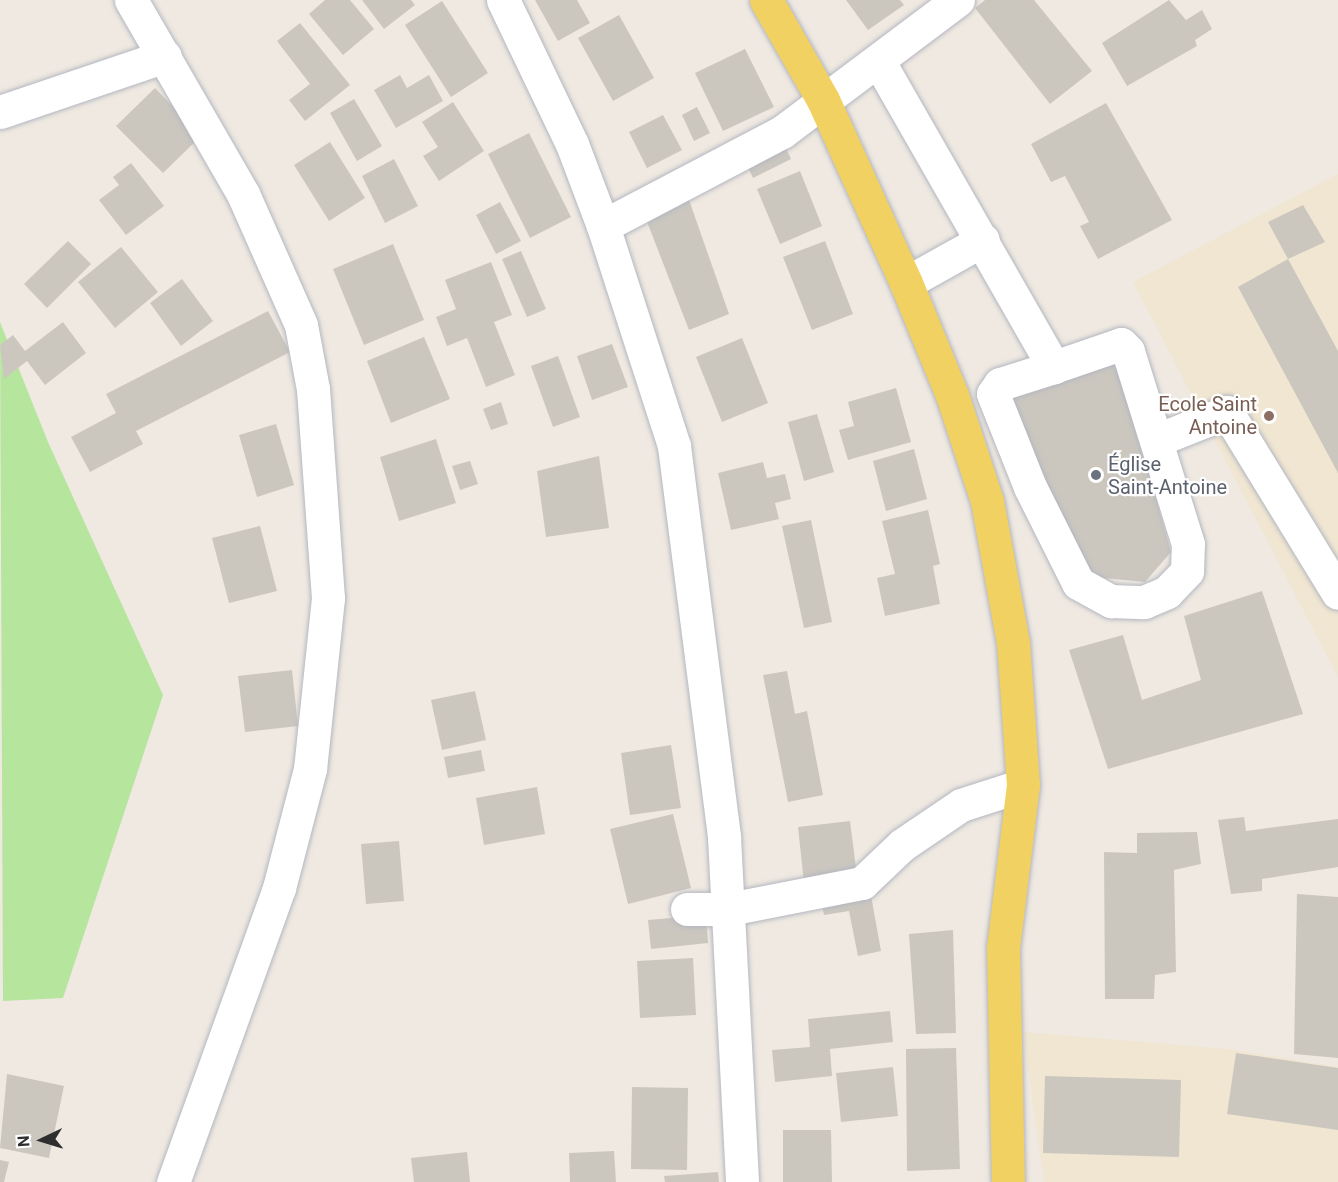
<!DOCTYPE html>
<html>
<head>
<meta charset="utf-8">
<style>
  body { margin:0 }
  #map { position:relative; width:1338px; height:1182px; overflow:hidden; background:#efe9e1; font-family:Roboto,sans-serif }
  div>[style] { position:absolute }
  [style*='--x'] { left:calc(var(--x)*1px); top:calc(var(--y)*1px); width:calc(var(--w)*1px); rotate:calc(var(--a)*1deg) }
  .education>* { inset:0; background:#f0e6d1 }
  .green>* { inset:0; background:#b6e59e }
  .building>* { inset:0; background:#cbc7bf }
  .roads { filter:drop-shadow(0 0 2px #b4b7c1) drop-shadow(0 0 2px #b4b7c1) }
  .minor>* { height:33px; margin:-16.5px; padding:0 16.5px; transform-origin:16.5px; border-radius:16.5px; background:#fff }
  .major>* { height:33px; margin:-16.5px; padding:0 16.5px; transform-origin:16.5px; border-radius:16.5px; background:#f2d163 }
  .dots>* { width:16px; height:16px; translate:-50% -50%; box-sizing:border-box; border:3px solid #fff; border-radius:50% }
  span { translate:-50% -50%; white-space:nowrap; text-align:center; line-height:1.15; -webkit-text-stroke:4.5px #fff; paint-order:stroke }
  .education-label { font-size:20px; color:#785e54 }
  .right { translate:-100% -50%; text-align:right }
  .worship-label { font-size:20px; color:#5b616d }
  .left { translate:0 -50%; text-align:left }
  .north { position:absolute; left:12px; top:1110px; width:60px; height:60px; -webkit-text-stroke:4px #fff; paint-order:stroke; rotate:266deg; font-size:16px; font-weight:700; line-height:24px; text-align:center; color:#2e2e2e }
  .north::after { content:''; display:block; margin:auto; width:21px; height:27px; background:#2e2e2e; clip-path:polygon(50% 0,100% 100%,50% 72%,0 100%) }
</style>
</head>
<body>
<div id="map">
  <div class="education">
    <i style="clip-path:polygon(1338px 174px,1338px 677px,1133px 282px)"></i>
    <i style="clip-path:polygon(1023px 1032px,1228px 1049px,1338px 1067px,1338px 1182px,1044px 1182px)"></i>
  </div>
  <div class="green">
    <i style="clip-path:polygon(0 322px,48px 442px,163px 695px,63px 998px,3px 1001px)"></i>
  </div>
  <div class="building">
    <i style="clip-path:polygon(325px 0,350px 0,374px 29px,343px 55px,309px 14px)"></i>
    <i style="clip-path:polygon(362px 0,411px 0,415px 5px,384px 29px)"></i>
    <i style="clip-path:polygon(535px 0,577px 0,590px 23px,558px 41px)"></i>
    <i style="clip-path:polygon(846px 0,900px 0,904px 5px,868px 30px)"></i>
    <i style="clip-path:polygon(985px 0,1034px 0,1092px 71px,1050px 104px,975px 8px)"></i>
    <i style="clip-path:polygon(1169px 0,1186px 20px,1202px 10px,1212px 29px,1195px 40px,1197px 46px,1127px 86px,1102px 43px)"></i>
    <i style="clip-path:polygon(442px 1px,488px 73px,451px 97px,405px 25px)"></i>
    <i style="clip-path:polygon(619px 15px,654px 78px,613px 101px,578px 38px)"></i>
    <i style="clip-path:polygon(300px 23px,350px 85px,305px 121px,289px 100px,310px 84px,277px 41px)"></i>
    <i style="clip-path:polygon(745px 49px,774px 107px,723px 131px,695px 73px)"></i>
    <i style="clip-path:polygon(400px 75px,407px 88px,429px 75px,443px 101px,396px 128px,374px 90px)"></i>
    <i style="clip-path:polygon(155px 88px,201px 136px,163px 173px,116px 126px)"></i>
    <i style="clip-path:polygon(354px 99px,382px 146px,357px 161px,330px 113px)"></i>
    <i style="clip-path:polygon(453px 102px,484px 151px,439px 181px,423px 156px,438px 147px,422px 122px)"></i>
    <i style="clip-path:polygon(1106px 103px,1172px 220px,1098px 259px,1080px 226px,1089px 222px,1065px 176px,1051px 182px,1031px 144px)"></i>
    <i style="clip-path:polygon(697px 107px,710px 133px,694px 141px,682px 115px)"></i>
    <i style="clip-path:polygon(663px 115px,682px 150px,647px 168px,629px 132px)"></i>
    <i style="clip-path:polygon(529px 133px,571px 217px,530px 238px,488px 154px)"></i>
    <i style="clip-path:polygon(782px 140px,791px 159px,753px 178px,744px 159px)"></i>
    <i style="clip-path:polygon(330px 142px,365px 198px,329px 221px,294px 165px)"></i>
    <i style="clip-path:polygon(394px 159px,418px 206px,385px 223px,362px 176px)"></i>
    <i style="clip-path:polygon(131px 163px,164px 206px,126px 235px,99px 200px,119px 185px,113px 177px)"></i>
    <i style="clip-path:polygon(800px 171px,822px 226px,780px 244px,757px 189px)"></i>
    <i style="clip-path:polygon(688px 197px,729px 314px,689px 330px,644px 214px)"></i>
    <i style="clip-path:polygon(500px 202px,521px 241px,496px 254px,476px 215px)"></i>
    <i style="clip-path:polygon(1303px 205px,1325px 242px,1288px 259px,1268px 222px)"></i>
    <i style="clip-path:polygon(68px 241px,91px 264px,47px 308px,24px 284px)"></i>
    <i style="clip-path:polygon(825px 241px,853px 314px,812px 330px,783px 257px)"></i>
    <i style="clip-path:polygon(393px 244px,424px 320px,364px 345px,333px 269px)"></i>
    <i style="clip-path:polygon(121px 247px,158px 292px,115px 328px,78px 282px)"></i>
    <i style="clip-path:polygon(521px 251px,546px 309px,527px 317px,502px 259px)"></i>
    <i style="clip-path:polygon(1288px 259px,1338px 351px,1338px 473px,1238px 287px)"></i>
    <i style="clip-path:polygon(491px 262px,512px 315px,494px 322px,515px 375px,486px 387px,467px 338px,447px 346px,436px 317px,456px 309px,445px 280px)"></i>
    <i style="clip-path:polygon(182px 279px,213px 321px,181px 346px,150px 303px)"></i>
    <i style="clip-path:polygon(268px 311px,290px 352px,136px 431px,143px 444px,90px 472px,71px 437px,116px 413px,106px 394px)"></i>
    <i style="clip-path:polygon(63px 322px,86px 353px,45px 385px,27px 361px,4px 379px,0 345px,13px 335px,25px 351px)"></i>
    <i style="clip-path:polygon(424px 337px,450px 399px,391px 423px,367px 361px)"></i>
    <i style="clip-path:polygon(742px 338px,768px 403px,722px 422px,696px 357px)"></i>
    <i style="clip-path:polygon(612px 344px,628px 387px,592px 400px,577px 356px)"></i>
    <i style="clip-path:polygon(558px 356px,580px 417px,553px 427px,531px 366px)"></i>
    <i style="clip-path:polygon(1117px 359px,1171px 552px,1145px 582px,1094px 577px,1004px 397px)"></i>
    <i style="clip-path:polygon(896px 388px,911px 442px,848px 460px,839px 430px,854px 426px,848px 402px)"></i>
    <i style="clip-path:polygon(501px 402px,508px 424px,491px 430px,483px 409px)"></i>
    <i style="clip-path:polygon(817px 414px,834px 472px,804px 481px,788px 422px)"></i>
    <i style="clip-path:polygon(276px 424px,294px 485px,257px 497px,239px 435px)"></i>
    <i style="clip-path:polygon(436px 439px,456px 503px,399px 521px,380px 457px)"></i>
    <i style="clip-path:polygon(914px 449px,927px 499px,886px 511px,873px 461px)"></i>
    <i style="clip-path:polygon(599px 456px,609px 528px,546px 537px,537px 471px)"></i>
    <i style="clip-path:polygon(470px 461px,478px 484px,460px 490px,452px 466px)"></i>
    <i style="clip-path:polygon(763px 462px,767px 478px,785px 474px,791px 499px,775px 503px,779px 519px,731px 530px,718px 473px)"></i>
    <i style="clip-path:polygon(928px 510px,940px 564px,933px 566px,940px 604px,885px 616px,877px 578px,895px 574px,882px 521px)"></i>
    <i style="clip-path:polygon(811px 520px,832px 622px,804px 628px,782px 526px)"></i>
    <i style="clip-path:polygon(260px 526px,277px 591px,229px 603px,212px 538px)"></i>
    <i style="clip-path:polygon(1262px 591px,1303px 714px,1108px 769px,1069px 650px,1123px 635px,1142px 700px,1201px 680px,1184px 616px)"></i>
    <i style="clip-path:polygon(292px 670px,298px 726px,245px 732px,238px 676px)"></i>
    <i style="clip-path:polygon(787px 671px,795px 714px,807px 711px,823px 795px,788px 802px,763px 675px)"></i>
    <i style="clip-path:polygon(475px 691px,486px 740px,442px 750px,431px 700px)"></i>
    <i style="clip-path:polygon(671px 745px,681px 808px,630px 815px,621px 753px)"></i>
    <i style="clip-path:polygon(481px 750px,485px 771px,448px 778px,444px 757px)"></i>
    <i style="clip-path:polygon(537px 787px,545px 834px,484px 845px,476px 798px)"></i>
    <i style="clip-path:polygon(673px 814px,691px 888px,628px 904px,610px 829px)"></i>
    <i style="clip-path:polygon(1244px 817px,1246px 831px,1338px 819px,1338px 867px,1262px 879px,1262px 891px,1231px 894px,1218px 820px)"></i>
    <i style="clip-path:polygon(850px 821px,857px 876px,804px 883px,798px 827px)"></i>
    <i style="clip-path:polygon(1197px 832px,1201px 864px,1174px 870px,1176px 972px,1155px 975px,1154px 999px,1105px 999px,1104px 852px,1137px 853px,1137px 833px)"></i>
    <i style="clip-path:polygon(399px 841px,404px 901px,366px 904px,361px 844px)"></i>
    <i style="clip-path:polygon(870px 890px,881px 951px,858px 956px,849px 911px,824px 915px,821px 900px)"></i>
    <i style="clip-path:polygon(1297px 894px,1338px 897px,1338px 1058px,1294px 1054px)"></i>
    <i style="clip-path:polygon(706px 915px,708px 943px,651px 949px,648px 920px)"></i>
    <i style="clip-path:polygon(953px 930px,956px 1033px,916px 1034px,909px 934px)"></i>
    <i style="clip-path:polygon(693px 958px,696px 1015px,640px 1018px,637px 961px)"></i>
    <i style="clip-path:polygon(890px 1011px,893px 1042px,830px 1049px,832px 1076px,775px 1082px,772px 1050px,810px 1047px,808px 1019px)"></i>
    <i style="clip-path:polygon(956px 1048px,960px 1169px,907px 1171px,906px 1049px)"></i>
    <i style="clip-path:polygon(1236px 1053px,1338px 1068px,1338px 1130px,1227px 1114px)"></i>
    <i style="clip-path:polygon(893px 1067px,898px 1116px,841px 1122px,836px 1073px)"></i>
    <i style="clip-path:polygon(7px 1074px,64px 1086px,49px 1158px,0 1148px)"></i>
    <i style="clip-path:polygon(1045px 1076px,1181px 1080px,1179px 1157px,1043px 1153px)"></i>
    <i style="clip-path:polygon(632px 1087px,688px 1088px,687px 1170px,631px 1169px)"></i>
    <i style="clip-path:polygon(783px 1130px,831px 1130px,832px 1182px,783px 1182px)"></i>
    <i style="clip-path:polygon(614px 1151px,616px 1182px,570px 1182px,569px 1153px)"></i>
    <i style="clip-path:polygon(467px 1152px,470px 1182px,414px 1182px,411px 1158px)"></i>
    <i style="clip-path:polygon(0 1160px,9px 1162px,4px 1182px,0 1182px)"></i>
    <i style="clip-path:polygon(718px 1172px,719px 1182px,665px 1182px,664px 1176px)"></i>
  </div>
  <div class="roads">
    <div class="minor">
      <i style="--x:131;--y:0;--w:224;--a:60"></i>
      <i style="--x:243;--y:194;--w:143;--a:66.1"></i>
      <i style="--x:301;--y:325;--w:65;--a:79.4"></i>
      <i style="--x:313;--y:389;--w:210;--a:85.9"></i>
      <i style="--x:328;--y:598;--w:172;--a:96"></i>
      <i style="--x:310;--y:769;--w:123;--a:104.6"></i>
      <i style="--x:279;--y:888;--w:313;--a:109.8"></i>
      <i style="--x:503;--y:0;--w:160;--a:64.4"></i>
      <i style="--x:572;--y:144;--w:88;--a:69.3"></i>
      <i style="--x:603;--y:226;--w:231;--a:72.1"></i>
      <i style="--x:674;--y:446;--w:394;--a:82.7"></i>
      <i style="--x:724;--y:837;--w:345;--a:87"></i>
      <i style="--x:879;--y:62;--w:352;--a:60.2"></i>
      <i style="--x:1054;--y:367;--w:57;--a:162.5"></i>
      <i style="--x:1000;--y:384;--w:12;--a:125"></i>
      <i style="--x:993;--y:394;--w:100;--a:68.3"></i>
      <i style="--x:1030;--y:487;--w:107;--a:63.4"></i>
      <i style="--x:1078;--y:583;--w:38;--a:29"></i>
      <i style="--x:1111;--y:601;--w:33;--a:2"></i>
      <i style="--x:1144;--y:602;--w:25;--a:-23"></i>
      <i style="--x:1167;--y:592;--w:29;--a:-46"></i>
      <i style="--x:1187;--y:571;--w:27;--a:-88"></i>
      <i style="--x:1188;--y:544;--w:202;--a:-107.3"></i>
      <i style="--x:1128;--y:351;--w:10;--a:-135"></i>
      <i style="--x:1121;--y:344;--w:71;--a:161.1"></i>
      <i style="--x:0;--y:112;--w:174;--a:-18.7"></i>
      <i style="--x:603;--y:226;--w:202;--a:-27.7"></i>
      <i style="--x:782;--y:132;--w:220;--a:-36.9"></i>
      <i style="--x:906;--y:283;--w:88;--a:-29.2"></i>
      <i style="--x:1157;--y:440;--w:75;--a:-21.8"></i>
      <i style="--x:1227;--y:412;--w:212;--a:58.5"></i>
      <i style="--x:687;--y:909;--w:42;--a:0"></i>
      <i style="--x:729;--y:909;--w:136;--a:-11.1"></i>
      <i style="--x:862;--y:883;--w:55;--a:-43.5"></i>
      <i style="--x:902;--y:845;--w:71;--a:-34.1"></i>
      <i style="--x:961;--y:805;--w:65;--a:-17.9"></i>
    </div>
    <div class="major">
      <i style="--x:766;--y:0;--w:115;--a:60.3"></i>
      <i style="--x:823;--y:100;--w:201;--a:65.6"></i>
      <i style="--x:906;--y:283;--w:121;--a:67.7"></i>
      <i style="--x:952;--y:395;--w:112;--a:71.7"></i>
      <i style="--x:987;--y:501;--w:143;--a:79.6"></i>
      <i style="--x:1013;--y:642;--w:143;--a:86"></i>
      <i style="--x:1023;--y:785;--w:163;--a:97"></i>
      <i style="--x:1003;--y:947;--w:235;--a:88.8"></i>
    </div>
  </div>
  <div class="dots">
    <i style="left:1269px;top:416px;background:#8d6e63"></i>
    <i style="left:1096px;top:475px;background:#6b7280"></i>
  </div>
  <div class="education-label">
    <span class="right" style="left:1257px;top:416px">Ecole Saint<br>Antoine</span>
  </div>
  <div class="worship-label">
    <span class="left" style="left:1108px;top:476px">Église<br>Saint-Antoine</span>
  </div>
  <div class="north">N</div>
</div>
</body>
</html>
